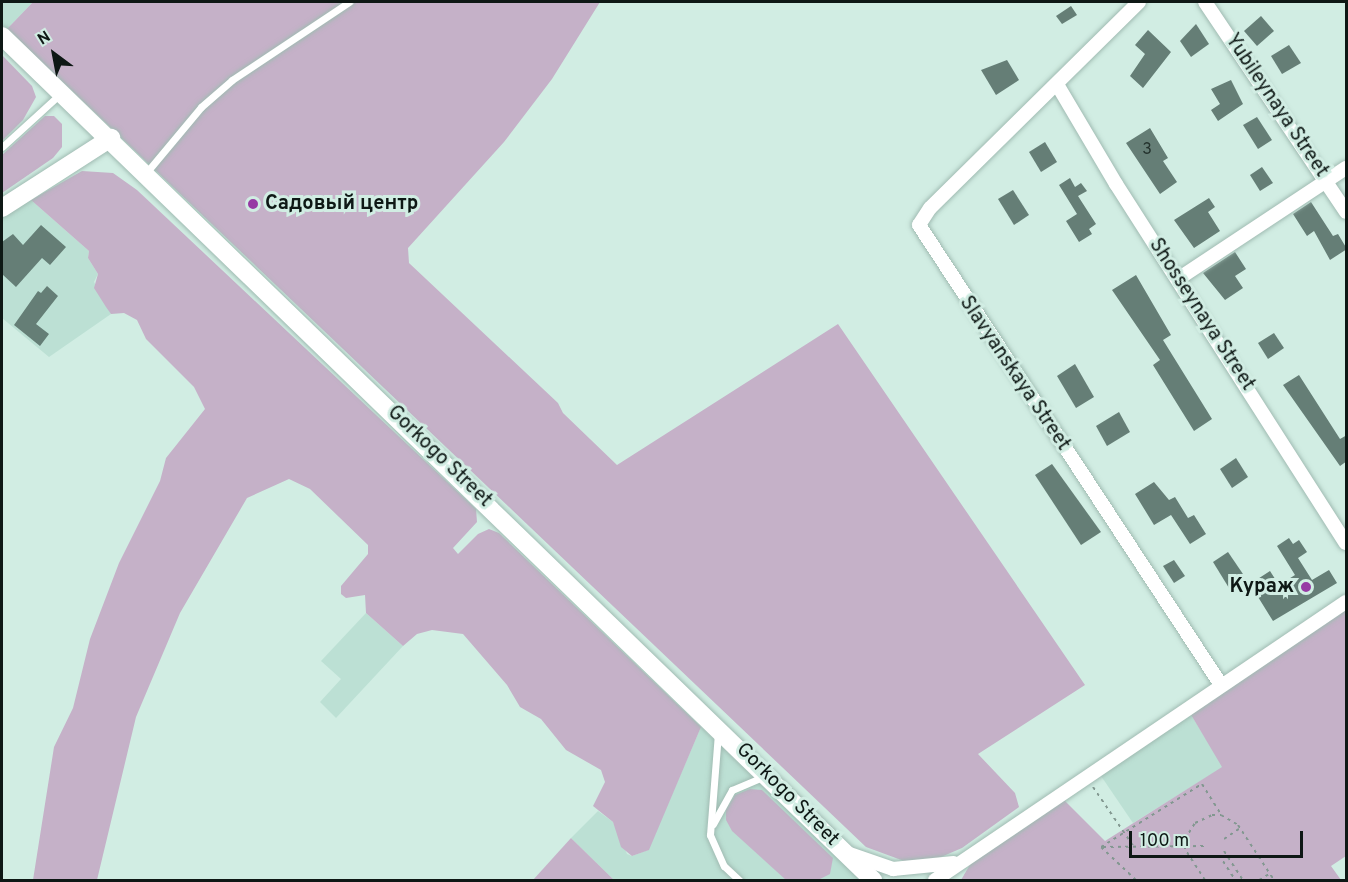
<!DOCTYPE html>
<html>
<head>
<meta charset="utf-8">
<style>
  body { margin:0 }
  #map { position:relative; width:1348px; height:882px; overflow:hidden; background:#d1ede3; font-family:Overpass,sans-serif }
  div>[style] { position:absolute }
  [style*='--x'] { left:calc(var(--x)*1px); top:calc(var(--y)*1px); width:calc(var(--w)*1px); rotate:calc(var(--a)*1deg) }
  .built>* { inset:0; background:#bce0d4 }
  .green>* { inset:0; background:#c5b1c8 }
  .building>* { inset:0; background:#657e76 }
  .path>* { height:2px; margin-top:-1px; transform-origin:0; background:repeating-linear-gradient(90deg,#829790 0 3px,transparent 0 7.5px) }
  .roads { filter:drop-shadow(0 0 2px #a0bbb2) drop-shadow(0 0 2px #a0bbb2) }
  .service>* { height:7px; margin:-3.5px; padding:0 3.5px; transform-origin:3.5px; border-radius:3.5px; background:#fff }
  .minor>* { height:14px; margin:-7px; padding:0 7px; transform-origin:7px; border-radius:7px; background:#fff }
  .secondary>* { height:18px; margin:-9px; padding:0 9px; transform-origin:9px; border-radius:9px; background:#fff }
  .dots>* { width:16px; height:16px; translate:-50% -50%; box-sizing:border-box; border:3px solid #d1ede3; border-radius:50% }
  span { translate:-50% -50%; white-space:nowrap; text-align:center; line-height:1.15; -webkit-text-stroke:6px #d1ede3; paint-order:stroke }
  .number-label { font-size:16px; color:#24322d }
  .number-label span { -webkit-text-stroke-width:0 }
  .street-label { font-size:20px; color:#0e1815 }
  .poi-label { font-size:20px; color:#0e1815; font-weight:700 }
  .left { translate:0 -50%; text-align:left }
  .right { translate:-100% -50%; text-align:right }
  .frame { position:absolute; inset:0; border:3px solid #0e1815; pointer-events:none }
  .north { position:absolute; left:24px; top:24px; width:60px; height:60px; -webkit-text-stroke:4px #d1ede3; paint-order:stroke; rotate:328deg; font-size:16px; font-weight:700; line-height:24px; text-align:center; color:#0e1815 }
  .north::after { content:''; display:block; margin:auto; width:21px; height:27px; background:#0e1815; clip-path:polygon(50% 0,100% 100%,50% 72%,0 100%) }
  .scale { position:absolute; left:1129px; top:831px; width:174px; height:27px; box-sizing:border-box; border:3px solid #0e1815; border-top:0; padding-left:8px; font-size:18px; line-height:21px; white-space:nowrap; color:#0e1815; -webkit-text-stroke:4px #d1ede3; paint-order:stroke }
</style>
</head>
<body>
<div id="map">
  <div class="built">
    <i style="clip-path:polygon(2px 2px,33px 2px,7px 29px,2px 24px)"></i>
    <i style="clip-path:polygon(31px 200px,89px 251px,88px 258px,98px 274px,94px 282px,111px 314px,49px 357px,2px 318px,2px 218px)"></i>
    <i style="clip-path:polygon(366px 613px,403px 646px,336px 718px,320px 702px,341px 679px,321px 661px)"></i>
    <i style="clip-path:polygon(1190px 713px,1223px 767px,1133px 823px,1099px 773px)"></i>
    <i style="clip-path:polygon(701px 727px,860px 880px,614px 880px,571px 838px,598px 811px,613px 822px,627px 854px,632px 856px,648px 850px)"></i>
  </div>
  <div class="green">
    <i style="clip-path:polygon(33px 2px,600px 2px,552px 79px,504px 142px,408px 248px,409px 263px,558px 403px,563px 413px,617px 465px,838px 324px,1085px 685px,978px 754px,1015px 793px,1019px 807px,962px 848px,934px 860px,904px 861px,866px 847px,7px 29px)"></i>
    <i style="clip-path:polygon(2px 55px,32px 86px,36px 97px,23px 120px,2px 141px)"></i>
    <i style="clip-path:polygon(45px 116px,54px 116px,62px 124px,62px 147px,53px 158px,2px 193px,2px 155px)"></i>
    <i style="clip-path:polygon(82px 171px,113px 173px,137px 190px,476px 509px,477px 522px,453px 548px,458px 554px,478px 534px,489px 529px,499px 533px,701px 727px,649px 850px,632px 856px,621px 847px,613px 822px,593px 806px,605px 782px,601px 770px,566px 750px,541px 719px,520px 707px,507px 685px,463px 634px,432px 630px,417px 634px,403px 646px,366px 613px,365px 595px,346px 598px,341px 594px,341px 586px,368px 554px,368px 545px,310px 489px,289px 479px,247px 498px,180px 613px,136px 717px,97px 880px,33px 880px,54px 747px,73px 708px,90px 639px,119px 563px,160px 481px,166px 458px,205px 409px,194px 387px,146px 339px,137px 320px,124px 313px,111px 314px,106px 307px,94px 288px,98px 274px,88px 258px,89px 251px,31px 200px)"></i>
    <i style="clip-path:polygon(1346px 608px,1346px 856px,1331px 866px,1341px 880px,961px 880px,971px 863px,1062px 798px,1105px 841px,1222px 767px,1190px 713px)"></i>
    <i style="clip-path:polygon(750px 789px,762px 790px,833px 858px,830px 874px,818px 880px,786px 880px,732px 831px,726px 820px,726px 810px,735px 795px)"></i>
    <i style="clip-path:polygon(571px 838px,614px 880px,533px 880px)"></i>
  </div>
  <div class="building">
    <i style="clip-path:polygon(1071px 6px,1077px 15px,1062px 24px,1056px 16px)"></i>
    <i style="clip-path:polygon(1261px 16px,1274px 31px,1257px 46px,1244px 31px)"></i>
    <i style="clip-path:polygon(1196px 24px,1209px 44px,1191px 57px,1180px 41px)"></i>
    <i style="clip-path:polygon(1148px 30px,1171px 52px,1143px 88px,1130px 76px,1145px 54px,1135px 45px)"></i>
    <i style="clip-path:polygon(1289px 45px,1301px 63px,1282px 74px,1271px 56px)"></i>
    <i style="clip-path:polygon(1007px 60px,1019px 80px,996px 95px,981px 70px)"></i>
    <i style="clip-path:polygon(1231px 80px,1243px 104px,1218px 121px,1211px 110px,1220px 104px,1211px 89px)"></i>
    <i style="clip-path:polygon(1257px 117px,1272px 140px,1258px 149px,1243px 125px)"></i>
    <i style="clip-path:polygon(1150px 128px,1168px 158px,1163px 161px,1177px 182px,1160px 194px,1126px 143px)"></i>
    <i style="clip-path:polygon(1045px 142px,1057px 162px,1041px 172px,1029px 152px)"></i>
    <i style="clip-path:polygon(1262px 167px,1273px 183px,1260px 191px,1250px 175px)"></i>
    <i style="clip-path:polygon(1070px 178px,1075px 187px,1081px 183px,1087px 191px,1078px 196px,1096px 224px,1089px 229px,1092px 234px,1079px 242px,1066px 221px,1077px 214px,1059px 185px)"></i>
    <i style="clip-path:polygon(1013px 190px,1029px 215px,1014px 225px,998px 199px)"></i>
    <i style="clip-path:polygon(1209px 198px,1215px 207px,1208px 212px,1220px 231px,1194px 248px,1174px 220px)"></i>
    <i style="clip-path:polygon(1311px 202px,1333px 236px,1338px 234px,1347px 249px,1330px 260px,1314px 231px,1307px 236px,1293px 214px)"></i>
    <i style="clip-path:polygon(41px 225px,66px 247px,50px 265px,42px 258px,16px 287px,2px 274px,2px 242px,13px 234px,23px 245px)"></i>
    <i style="clip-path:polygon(1235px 252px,1246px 269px,1235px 276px,1243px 288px,1225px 300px,1203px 273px)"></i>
    <i style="clip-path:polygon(1136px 275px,1171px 335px,1163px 340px,1212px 419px,1194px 431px,1153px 365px,1160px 360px,1112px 290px)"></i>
    <i style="clip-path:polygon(47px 286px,58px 296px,36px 324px,49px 334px,40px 346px,14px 325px,38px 291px,41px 293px)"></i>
    <i style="clip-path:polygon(1274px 333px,1284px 348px,1268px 359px,1258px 343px)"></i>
    <i style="clip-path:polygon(1075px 364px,1094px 397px,1076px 408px,1057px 376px)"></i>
    <i style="clip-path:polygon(1299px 375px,1340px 439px,1347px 435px,1347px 461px,1340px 466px,1283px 385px)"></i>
    <i style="clip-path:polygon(1119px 412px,1130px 432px,1107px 446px,1096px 426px)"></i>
    <i style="clip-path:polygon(1236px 458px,1248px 477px,1232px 488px,1220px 469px)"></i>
    <i style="clip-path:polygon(1052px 464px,1101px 532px,1081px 545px,1035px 475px)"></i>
    <i style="clip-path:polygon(1154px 482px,1169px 500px,1175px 497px,1188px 518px,1194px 515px,1206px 534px,1190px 544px,1171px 515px,1154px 525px,1135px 494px)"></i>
    <i style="clip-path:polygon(1289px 538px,1293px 544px,1299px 540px,1307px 552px,1298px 558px,1312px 580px,1329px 570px,1337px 583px,1273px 621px,1250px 584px,1270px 571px,1279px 585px,1295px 575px,1277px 546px)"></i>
    <i style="clip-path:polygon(1228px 552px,1245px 577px,1229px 588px,1213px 562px)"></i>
    <i style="clip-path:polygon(1174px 560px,1185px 576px,1174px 583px,1163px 566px)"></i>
  </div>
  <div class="path">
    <i style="--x:1093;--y:787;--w:73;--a:55.7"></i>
    <i style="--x:1224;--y:839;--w:18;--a:-34"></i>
    <i style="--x:1101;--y:847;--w:119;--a:-32"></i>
    <i style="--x:1202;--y:784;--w:36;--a:58"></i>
    <i style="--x:1101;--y:847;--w:48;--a:43.3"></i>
    <i style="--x:1103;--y:847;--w:101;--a:-0.6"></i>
    <i style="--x:1224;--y:851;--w:35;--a:57"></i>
    <i style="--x:1219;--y:855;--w:30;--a:57"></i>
    <i style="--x:1205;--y:880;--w:37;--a:-123"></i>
    <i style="--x:1185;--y:849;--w:10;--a:-90"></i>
    <i style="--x:1185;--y:839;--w:19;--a:-58"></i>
    <i style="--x:1195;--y:823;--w:19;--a:-25"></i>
    <i style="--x:1212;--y:815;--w:9;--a:0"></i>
    <i style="--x:1221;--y:815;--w:20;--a:30"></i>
    <i style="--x:1238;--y:825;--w:66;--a:56.8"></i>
    <i style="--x:1259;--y:880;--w:12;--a:-31"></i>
  </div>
  <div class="roads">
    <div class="service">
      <i style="--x:2;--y:147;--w:79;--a:-42.4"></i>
      <i style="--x:146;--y:173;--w:86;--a:-50.2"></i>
      <i style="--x:201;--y:107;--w:41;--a:-41.1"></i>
      <i style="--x:232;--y:80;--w:141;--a:-33.7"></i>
      <i style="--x:718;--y:733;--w:102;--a:94.5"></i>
      <i style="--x:710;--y:835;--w:34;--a:66"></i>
      <i style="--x:724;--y:866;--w:21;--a:43"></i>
      <i style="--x:713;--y:824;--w:39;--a:-61"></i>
      <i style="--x:732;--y:790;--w:33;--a:-23"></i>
    </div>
    <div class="minor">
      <i style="--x:1139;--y:2;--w:293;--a:135.4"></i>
      <i style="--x:930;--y:208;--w:20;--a:123"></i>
      <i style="--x:919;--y:225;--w:550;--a:56.71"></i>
      <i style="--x:1205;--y:2;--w:253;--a:56.1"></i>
      <i style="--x:1058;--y:86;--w:114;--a:59.4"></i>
      <i style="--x:1116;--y:184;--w:426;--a:57.4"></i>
      <i style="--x:1178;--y:279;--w:201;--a:-33.5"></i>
      <i style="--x:850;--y:854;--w:46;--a:19.2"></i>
      <i style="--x:893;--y:869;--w:61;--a:-5.6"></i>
      <i style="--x:935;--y:880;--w:496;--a:-34.1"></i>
    </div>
    <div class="secondary">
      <i style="--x:2;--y:36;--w:1213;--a:44.1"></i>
      <i style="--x:2;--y:208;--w:130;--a:-32.7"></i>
    </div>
  </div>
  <div class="dots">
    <i style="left:253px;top:204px;background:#973aa4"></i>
    <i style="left:1306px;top:587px;background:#973aa4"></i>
  </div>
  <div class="number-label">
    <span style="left:1147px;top:150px">3</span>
  </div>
  <div class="street-label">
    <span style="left:1276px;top:106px;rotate:56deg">Yubileynaya Street</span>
    <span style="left:1201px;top:315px;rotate:57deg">Shosseynaya Street</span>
    <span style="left:1014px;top:374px;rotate:56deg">Slavyanskaya Street</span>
    <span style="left:439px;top:457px;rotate:44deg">Gorkogo Street</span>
    <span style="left:787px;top:795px;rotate:45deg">Gorkogo Street</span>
  </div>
  <div class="poi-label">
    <span class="left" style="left:265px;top:204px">Садовый центр</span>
    <span class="right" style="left:1294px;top:587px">Кураж</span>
  </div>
  <div class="frame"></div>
  <div class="north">N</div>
  <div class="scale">100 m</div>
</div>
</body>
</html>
